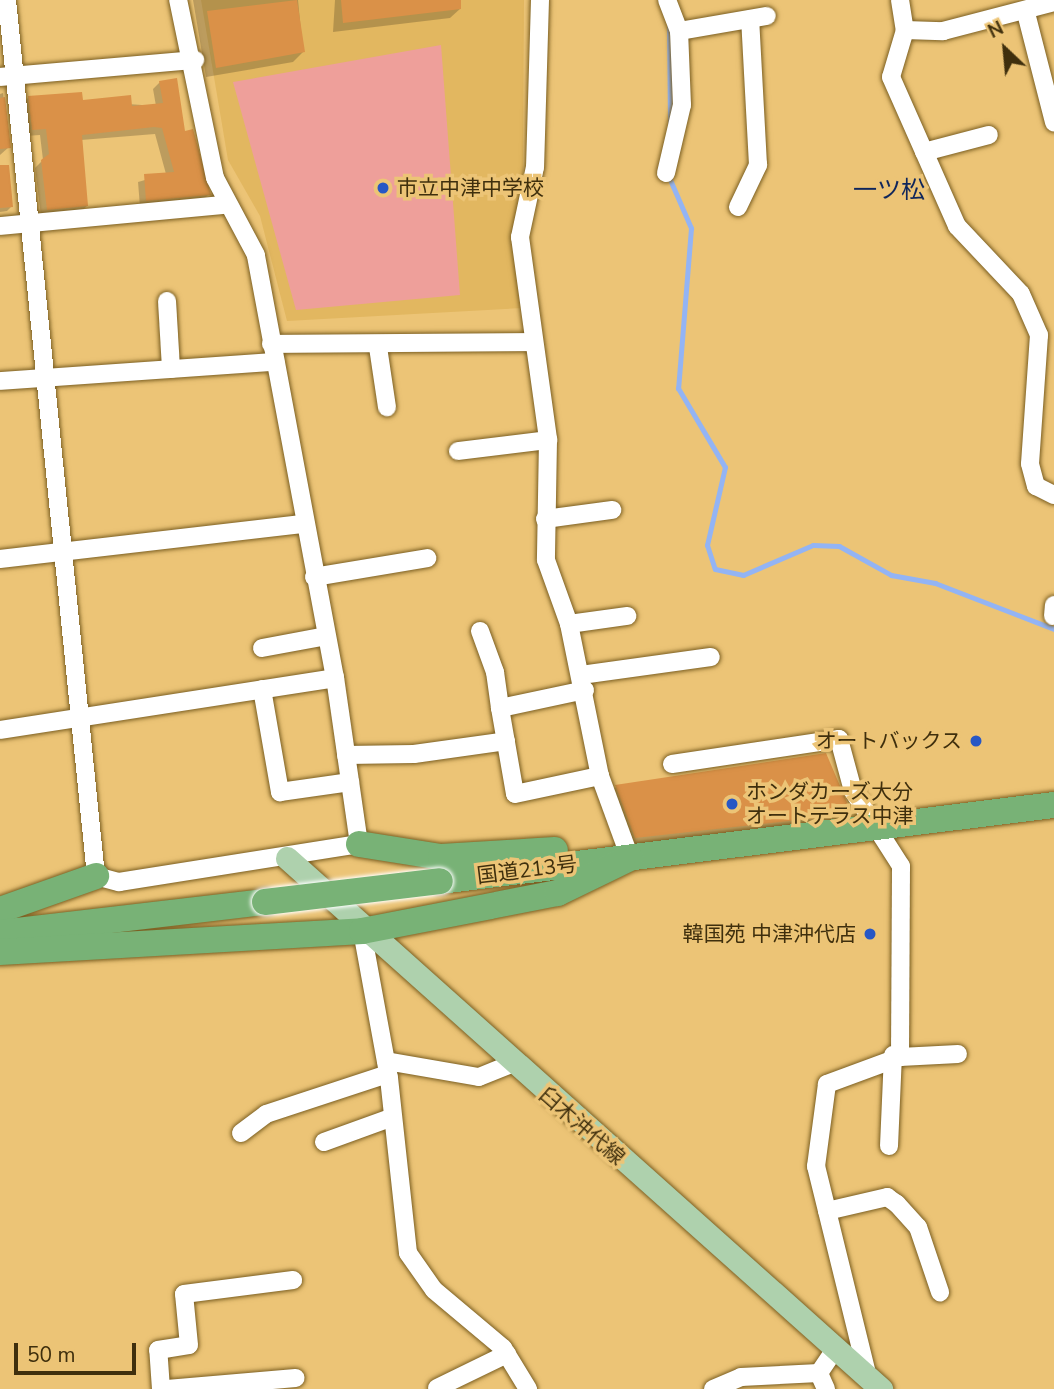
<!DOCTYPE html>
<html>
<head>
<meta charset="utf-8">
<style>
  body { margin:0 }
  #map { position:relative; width:1054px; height:1389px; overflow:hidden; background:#ecc476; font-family:"Nunito Sans","Noto Sans JP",sans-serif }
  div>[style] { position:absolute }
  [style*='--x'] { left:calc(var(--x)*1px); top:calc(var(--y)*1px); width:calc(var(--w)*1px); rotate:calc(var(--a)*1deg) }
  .built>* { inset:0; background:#e2b760 }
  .green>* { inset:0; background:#ee9f9a }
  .shadow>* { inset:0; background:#0003 }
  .stream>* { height:5px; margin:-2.5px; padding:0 2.5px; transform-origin:2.5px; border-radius:2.5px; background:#93b4f4 }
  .building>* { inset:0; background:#da9148 }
  .roads { filter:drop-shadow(0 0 2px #7b5f22) drop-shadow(0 0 2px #7b5f22) }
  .minor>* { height:18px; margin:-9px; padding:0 9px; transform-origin:9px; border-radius:9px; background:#fff }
  .major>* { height:23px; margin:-11.5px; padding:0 11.5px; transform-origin:11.5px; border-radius:11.5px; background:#aed1ad }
  .highway>* { height:26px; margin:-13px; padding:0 13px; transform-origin:13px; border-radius:13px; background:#78b276 }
  .bridges { filter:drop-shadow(0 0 2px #fff) drop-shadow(0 0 2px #fff) }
  .highway-bridge>* { height:26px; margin:-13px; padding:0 13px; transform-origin:13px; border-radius:13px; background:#78b276 }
  .dots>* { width:19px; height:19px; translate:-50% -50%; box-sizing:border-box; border:4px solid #ecc476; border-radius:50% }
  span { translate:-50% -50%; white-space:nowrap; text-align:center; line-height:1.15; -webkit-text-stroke:7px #ecc476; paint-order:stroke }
  .poi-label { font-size:21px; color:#3f2f0d }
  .left { translate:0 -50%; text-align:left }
  .right { translate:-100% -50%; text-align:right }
  .street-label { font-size:21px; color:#3f2f0d }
  .quarter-label { font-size:24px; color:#0f265b }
  .north { position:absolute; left:970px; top:14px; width:70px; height:70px; -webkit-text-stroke:5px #ecc476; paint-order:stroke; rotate:334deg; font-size:19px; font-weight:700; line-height:28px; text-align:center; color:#3f2f0d }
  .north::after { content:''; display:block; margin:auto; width:24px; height:32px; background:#3f2f0d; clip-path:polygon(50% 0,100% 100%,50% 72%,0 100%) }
  .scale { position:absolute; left:14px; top:1343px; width:122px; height:32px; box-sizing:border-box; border:4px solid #3f2f0d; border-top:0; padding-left:9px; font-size:21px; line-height:24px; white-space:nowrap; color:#3f2f0d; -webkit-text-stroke:5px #ecc476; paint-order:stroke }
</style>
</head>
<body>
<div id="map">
  <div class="built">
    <i style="clip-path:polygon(201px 0,524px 0,522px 308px,287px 321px,260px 216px,228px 160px)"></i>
  </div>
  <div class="green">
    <i style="clip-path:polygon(441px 45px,460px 295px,296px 310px,233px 82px)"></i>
  </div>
  <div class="shadow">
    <i style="clip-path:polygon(193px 0,298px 0,303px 52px,293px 62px,206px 77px)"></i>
    <i style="clip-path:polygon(335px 0,460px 0,461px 8px,450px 18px,333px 32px)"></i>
    <i style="clip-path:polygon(160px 82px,209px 194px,202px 201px,140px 207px,138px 182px,166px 174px,155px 134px,81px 140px,87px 206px,80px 212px,41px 216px,35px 168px,43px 160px,40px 135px,25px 136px,22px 104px,29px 97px,156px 106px,153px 89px)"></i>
    <i style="clip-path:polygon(3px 93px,9px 147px,0 155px,0 94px)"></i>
    <i style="clip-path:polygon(0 182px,12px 206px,7px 211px,0 212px)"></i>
    <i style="clip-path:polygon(616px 787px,850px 814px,840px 824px,624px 847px,606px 797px)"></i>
  </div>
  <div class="stream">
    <i style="--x:669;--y:24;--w:99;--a:89.4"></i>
    <i style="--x:668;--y:175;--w:58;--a:66.5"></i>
    <i style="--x:691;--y:228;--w:161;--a:94.6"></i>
    <i style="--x:678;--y:388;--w:92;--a:59.3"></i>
    <i style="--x:725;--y:467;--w:80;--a:103"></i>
    <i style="--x:707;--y:545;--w:25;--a:72"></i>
    <i style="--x:715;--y:569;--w:29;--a:12"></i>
    <i style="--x:743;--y:575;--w:76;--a:-23.2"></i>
    <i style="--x:813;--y:545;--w:26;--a:2"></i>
    <i style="--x:839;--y:546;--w:60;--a:29.1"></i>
    <i style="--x:891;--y:575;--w:45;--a:10.3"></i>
    <i style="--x:935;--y:583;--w:128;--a:21.1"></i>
  </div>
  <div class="building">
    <i style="clip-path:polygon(297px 0,305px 52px,216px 68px,207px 11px)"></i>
    <i style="clip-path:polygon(341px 0,461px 0,461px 9px,343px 23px)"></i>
    <i style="clip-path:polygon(177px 78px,185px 131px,193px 129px,211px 195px,146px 201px,144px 174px,174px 172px,162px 128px,154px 127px,82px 135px,88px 206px,47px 210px,41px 160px,49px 154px,46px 129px,32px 130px,28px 96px,82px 92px,83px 100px,131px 95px,132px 106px,163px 103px,159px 81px)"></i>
    <i style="clip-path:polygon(5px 97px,11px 148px,0 149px,0 98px)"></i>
    <i style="clip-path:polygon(0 165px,9px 165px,13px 207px,0 208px)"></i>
    <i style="clip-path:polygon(826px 753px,852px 814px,635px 838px,615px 785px)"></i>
  </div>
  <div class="roads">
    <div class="minor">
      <i style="--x:7;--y:0;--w:881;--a:84.2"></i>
      <i style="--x:96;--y:876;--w:24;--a:15"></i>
      <i style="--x:119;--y:882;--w:243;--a:-9"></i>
      <i style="--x:359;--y:844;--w:168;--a:-98.2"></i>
      <i style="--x:335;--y:678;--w:430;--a:-100.6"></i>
      <i style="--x:256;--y:255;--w:87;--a:-118"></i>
      <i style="--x:215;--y:178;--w:182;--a:-101.7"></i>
      <i style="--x:540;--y:0;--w:167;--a:91.7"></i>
      <i style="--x:535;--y:167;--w:72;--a:102.1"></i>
      <i style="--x:520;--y:237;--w:205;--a:82.1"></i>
      <i style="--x:548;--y:440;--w:120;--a:91"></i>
      <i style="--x:546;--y:560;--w:68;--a:70.2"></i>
      <i style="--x:569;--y:624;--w:155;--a:78.5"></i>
      <i style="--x:600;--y:776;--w:87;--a:69.9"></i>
      <i style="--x:900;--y:0;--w:30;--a:81"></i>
      <i style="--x:905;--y:30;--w:49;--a:106.6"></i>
      <i style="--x:891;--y:77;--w:163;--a:66.1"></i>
      <i style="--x:957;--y:226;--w:93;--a:46.7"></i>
      <i style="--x:1021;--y:294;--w:45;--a:66.3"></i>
      <i style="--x:1039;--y:335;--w:129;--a:94"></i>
      <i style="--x:1030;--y:464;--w:23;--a:75"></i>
      <i style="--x:1036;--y:486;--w:20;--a:27"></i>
      <i style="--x:1026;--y:13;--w:113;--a:75.6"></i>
      <i style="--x:905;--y:30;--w:38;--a:2"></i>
      <i style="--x:943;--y:31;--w:115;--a:-14.6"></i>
      <i style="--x:679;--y:31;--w:89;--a:-9.7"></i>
      <i style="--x:0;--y:77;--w:196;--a:-5"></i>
      <i style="--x:924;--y:152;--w:67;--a:-14.7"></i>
      <i style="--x:666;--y:173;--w:70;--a:-76.8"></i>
      <i style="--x:682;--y:105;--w:74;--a:-92.3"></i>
      <i style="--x:679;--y:31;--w:33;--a:-111"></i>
      <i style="--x:738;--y:207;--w:47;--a:-64.5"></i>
      <i style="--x:758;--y:165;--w:146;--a:-93.1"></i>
      <i style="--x:0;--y:226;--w:225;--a:-5.4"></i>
      <i style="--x:167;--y:301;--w:68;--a:86.6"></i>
      <i style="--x:271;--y:344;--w:260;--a:-0.4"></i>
      <i style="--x:378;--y:347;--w:61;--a:81.5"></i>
      <i style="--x:0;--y:381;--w:276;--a:-4"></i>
      <i style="--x:458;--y:451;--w:91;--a:-7"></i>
      <i style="--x:545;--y:519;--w:68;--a:-7.7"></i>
      <i style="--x:0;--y:559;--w:304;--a:-6.6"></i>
      <i style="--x:314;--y:577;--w:115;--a:-9.5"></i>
      <i style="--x:1053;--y:616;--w:11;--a:-85"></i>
      <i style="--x:569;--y:624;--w:59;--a:-7.9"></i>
      <i style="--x:480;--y:631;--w:44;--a:69.9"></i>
      <i style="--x:495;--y:672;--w:36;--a:82"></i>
      <i style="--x:262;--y:648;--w:65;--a:-10.6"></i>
      <i style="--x:581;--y:675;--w:131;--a:-7.9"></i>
      <i style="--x:262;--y:689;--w:105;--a:80.1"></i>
      <i style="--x:280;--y:792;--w:71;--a:-8.1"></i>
      <i style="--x:585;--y:690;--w:87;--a:168"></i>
      <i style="--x:500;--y:708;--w:87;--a:80.1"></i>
      <i style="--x:515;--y:794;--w:87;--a:-12"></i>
      <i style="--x:0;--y:730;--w:339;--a:-8.8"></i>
      <i style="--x:346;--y:755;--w:68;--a:-0.8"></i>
      <i style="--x:414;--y:754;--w:93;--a:-8"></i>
      <i style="--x:672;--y:764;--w:169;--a:-8.5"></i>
      <i style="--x:839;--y:739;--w:54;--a:74.9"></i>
      <i style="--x:853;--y:791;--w:89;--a:57.4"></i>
      <i style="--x:901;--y:866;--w:191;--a:90.3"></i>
      <i style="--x:900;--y:1057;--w:78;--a:159.7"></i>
      <i style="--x:827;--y:1084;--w:83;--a:97.6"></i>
      <i style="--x:816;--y:1166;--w:218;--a:76.2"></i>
      <i style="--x:362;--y:931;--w:149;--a:79.6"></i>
      <i style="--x:389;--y:1078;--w:176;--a:83.8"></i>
      <i style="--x:408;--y:1253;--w:45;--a:54.9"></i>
      <i style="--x:434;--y:1290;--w:90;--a:40"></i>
      <i style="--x:503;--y:1348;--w:48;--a:58.6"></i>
      <i style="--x:900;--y:1057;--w:58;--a:-3"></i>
      <i style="--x:386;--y:1061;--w:94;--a:9.8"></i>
      <i style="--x:479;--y:1077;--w:35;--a:-22"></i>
      <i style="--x:241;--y:1133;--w:31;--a:-37"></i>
      <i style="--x:266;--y:1114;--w:128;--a:-18.2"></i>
      <i style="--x:324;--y:1142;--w:73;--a:-19.9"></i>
      <i style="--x:889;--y:1146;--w:91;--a:-87.5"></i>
      <i style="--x:827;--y:1211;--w:62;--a:-13.1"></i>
      <i style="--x:887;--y:1197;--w:12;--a:35"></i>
      <i style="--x:897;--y:1204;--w:31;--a:48"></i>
      <i style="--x:918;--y:1227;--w:69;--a:71.3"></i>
      <i style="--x:437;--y:1388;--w:78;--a:-25.9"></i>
      <i style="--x:161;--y:1389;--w:39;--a:-94"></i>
      <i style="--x:158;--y:1350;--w:31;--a:-9"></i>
      <i style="--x:189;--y:1345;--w:51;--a:-95.6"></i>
      <i style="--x:184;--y:1294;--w:110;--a:-7.3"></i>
      <i style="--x:167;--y:1389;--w:129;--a:-4.9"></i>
      <i style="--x:713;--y:1389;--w:30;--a:-23"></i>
      <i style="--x:741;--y:1377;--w:78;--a:-2.9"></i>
      <i style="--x:826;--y:1389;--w:17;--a:-114"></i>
      <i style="--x:819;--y:1373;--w:29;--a:-56"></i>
    </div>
    <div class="major">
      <i style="--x:287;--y:858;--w:797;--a:41.79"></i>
    </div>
    <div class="highway">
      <i style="--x:359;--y:844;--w:83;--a:9"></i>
      <i style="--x:441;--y:857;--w:114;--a:-3.5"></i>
      <i style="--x:440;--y:881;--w:619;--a:-7.06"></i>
      <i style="--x:0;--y:910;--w:102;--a:-19.5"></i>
      <i style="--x:0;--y:933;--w:267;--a:-6.7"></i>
      <i style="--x:0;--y:952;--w:363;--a:-3.3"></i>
      <i style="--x:362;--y:931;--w:200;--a:-11"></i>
      <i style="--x:558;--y:893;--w:80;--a:-25.9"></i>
    </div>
  </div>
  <div class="bridges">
    <div class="highway-bridge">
      <i style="--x:265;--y:902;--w:176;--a:-6.8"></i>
    </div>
  </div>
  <div class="dots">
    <i style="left:383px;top:188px;background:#2757c5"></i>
    <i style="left:976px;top:741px;background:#2757c5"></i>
    <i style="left:732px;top:804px;background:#2757c5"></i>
    <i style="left:870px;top:934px;background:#2757c5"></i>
  </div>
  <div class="poi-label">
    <span class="left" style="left:397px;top:188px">市立中津中学校</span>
    <span class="right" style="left:962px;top:741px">オートバックス</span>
    <span class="left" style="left:746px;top:804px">ホンダカーズ大分<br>オートテラス中津</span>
    <span class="right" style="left:856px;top:934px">韓国苑 中津沖代店</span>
  </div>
  <div class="street-label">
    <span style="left:527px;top:870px;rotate:-7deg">国道213号</span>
    <span style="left:582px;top:1126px;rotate:41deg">臼木沖代線</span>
  </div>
  <div class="quarter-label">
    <span style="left:889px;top:191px">一ツ松</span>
  </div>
  <div class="north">N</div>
  <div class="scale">50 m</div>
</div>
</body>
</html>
